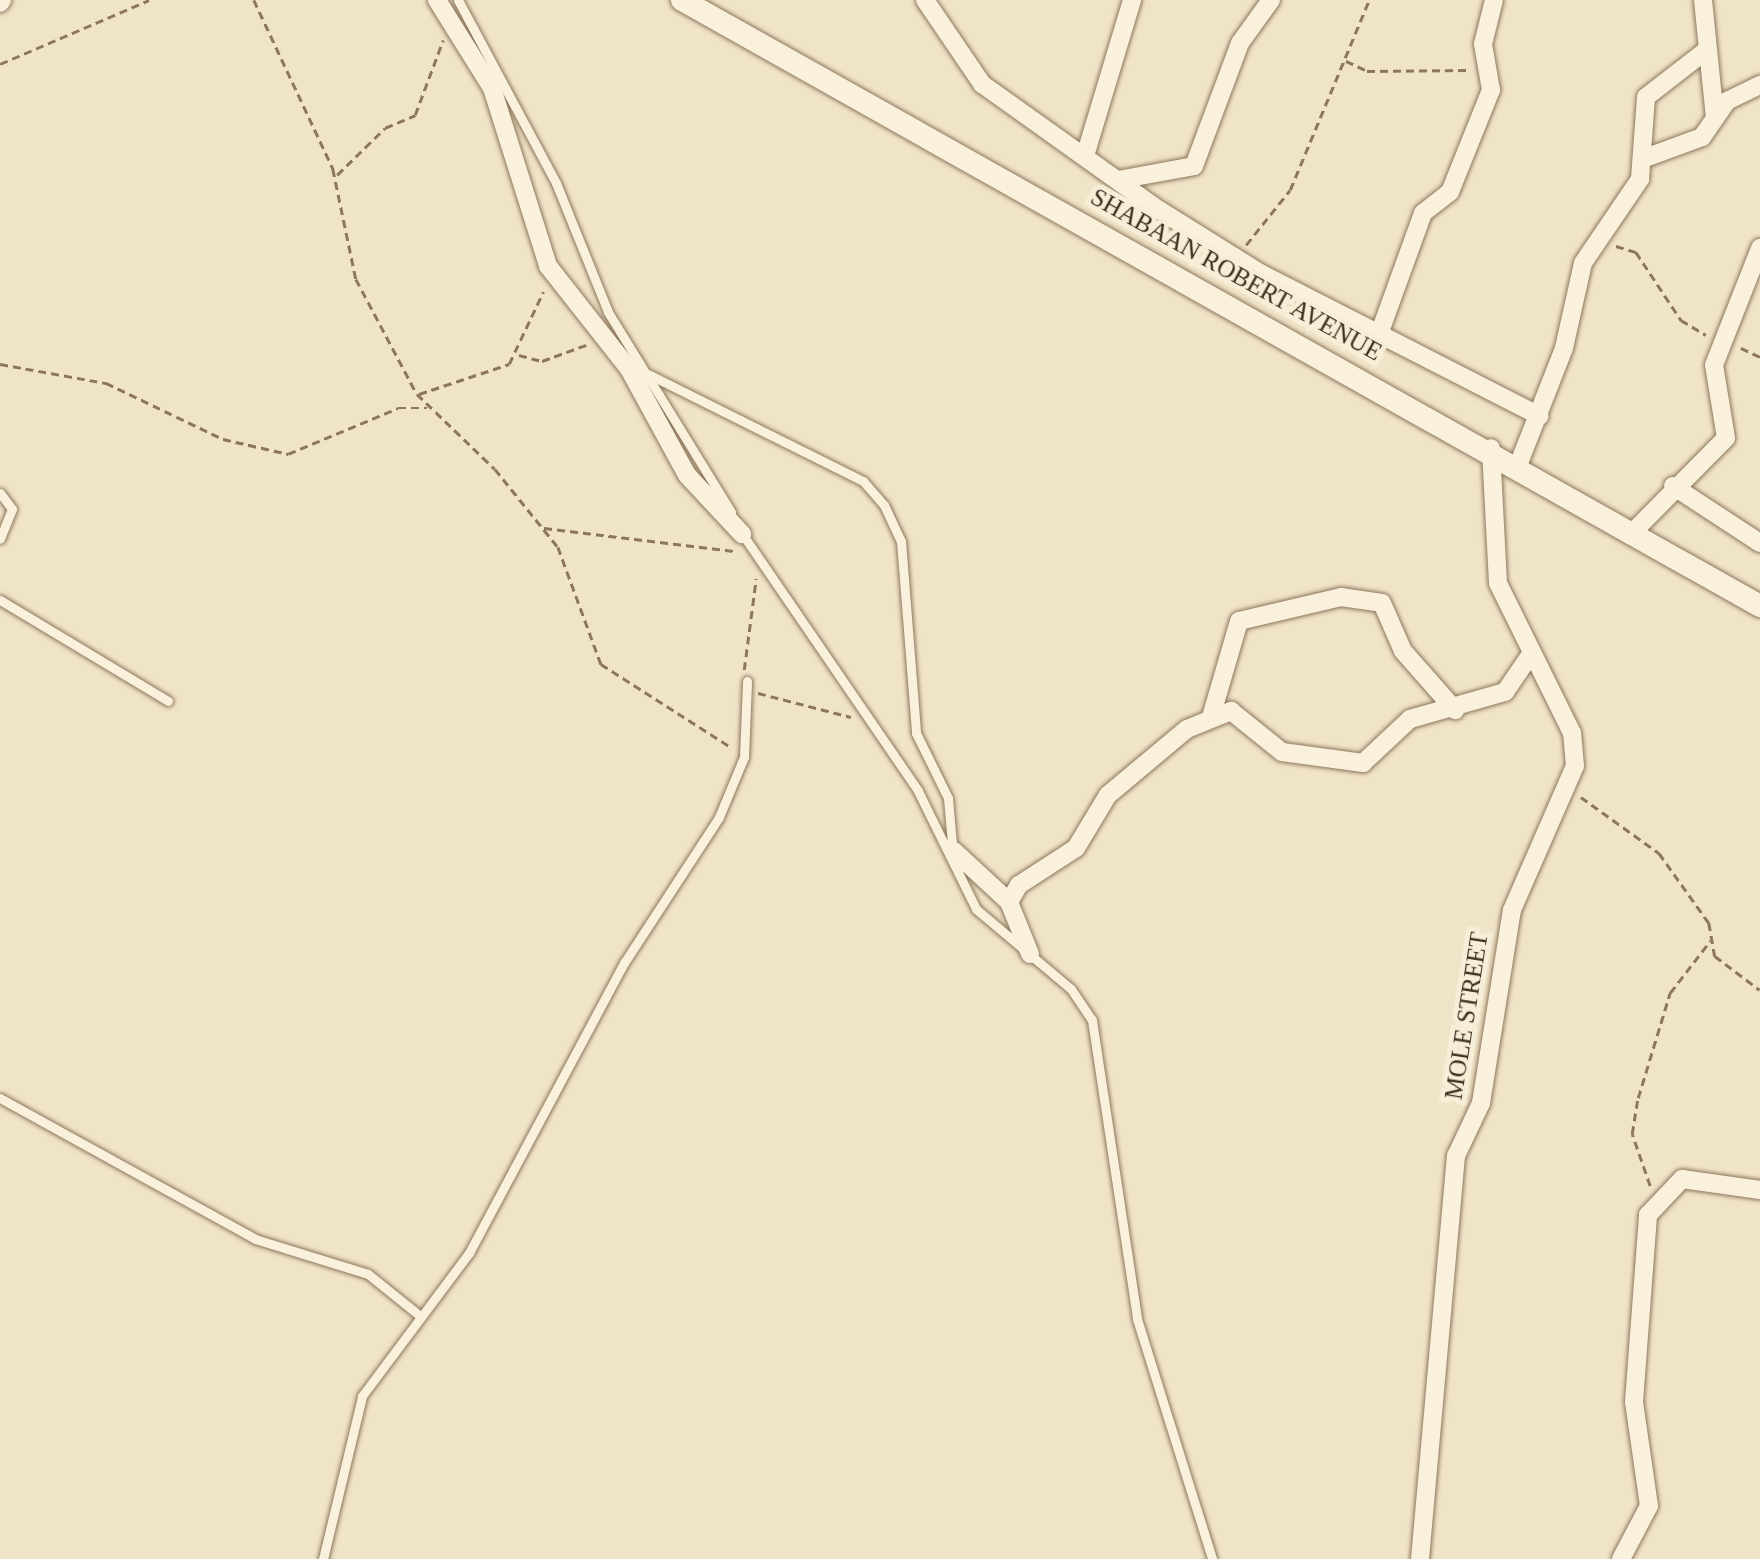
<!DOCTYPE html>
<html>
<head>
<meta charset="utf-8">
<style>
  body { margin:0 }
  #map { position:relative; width:1760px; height:1559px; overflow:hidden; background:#f0e4c8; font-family:"Times New Roman",serif }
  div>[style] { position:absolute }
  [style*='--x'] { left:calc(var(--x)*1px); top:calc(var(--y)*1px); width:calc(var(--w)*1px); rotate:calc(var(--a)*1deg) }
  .path>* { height:2.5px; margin-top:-1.25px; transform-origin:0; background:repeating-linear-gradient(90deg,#8d765c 0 8px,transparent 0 13px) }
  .roads { filter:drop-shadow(0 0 2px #8d765c) drop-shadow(0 0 2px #8d765c) }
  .service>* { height:9px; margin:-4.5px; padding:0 4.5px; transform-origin:4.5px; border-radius:4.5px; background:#faf1dc }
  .minor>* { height:18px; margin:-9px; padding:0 9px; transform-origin:9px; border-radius:9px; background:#faf1dc }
  .tertiary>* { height:22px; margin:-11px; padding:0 11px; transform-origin:11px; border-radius:11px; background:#faf1dc }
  span { translate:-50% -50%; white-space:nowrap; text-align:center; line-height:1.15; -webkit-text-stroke:10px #f7eed8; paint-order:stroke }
  .street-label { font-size:25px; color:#3d2e20 }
</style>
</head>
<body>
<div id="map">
  <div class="path">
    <i style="--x:254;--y:0;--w:187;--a:64.9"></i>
    <i style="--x:333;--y:169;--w:112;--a:78.2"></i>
    <i style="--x:356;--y:279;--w:130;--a:62.1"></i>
    <i style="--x:417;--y:394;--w:108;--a:43.9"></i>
    <i style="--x:495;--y:469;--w:100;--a:51.1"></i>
    <i style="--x:558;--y:547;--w:125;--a:69.8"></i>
    <i style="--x:601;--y:664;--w:154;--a:32.6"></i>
    <i style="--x:1346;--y:61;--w:23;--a:25"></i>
    <i style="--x:1367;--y:71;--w:102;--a:-0.6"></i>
    <i style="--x:0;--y:64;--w:162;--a:-23.2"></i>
    <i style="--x:337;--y:175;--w:67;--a:-44.4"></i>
    <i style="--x:385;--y:128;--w:33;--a:-23"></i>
    <i style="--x:415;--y:115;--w:80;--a:-69.5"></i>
    <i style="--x:1246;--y:245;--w:70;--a:-51.3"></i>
    <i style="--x:1290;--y:190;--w:206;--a:-67.4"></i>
    <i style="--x:1616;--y:246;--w:21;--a:17"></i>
    <i style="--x:1636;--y:252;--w:82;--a:56.5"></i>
    <i style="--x:1681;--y:320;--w:29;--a:31"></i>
    <i style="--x:1741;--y:348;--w:21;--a:25"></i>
    <i style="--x:519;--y:355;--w:24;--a:15"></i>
    <i style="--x:542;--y:361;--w:47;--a:-20"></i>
    <i style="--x:0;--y:364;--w:108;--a:10.2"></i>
    <i style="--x:106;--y:383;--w:130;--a:25.6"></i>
    <i style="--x:223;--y:439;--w:67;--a:13"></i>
    <i style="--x:288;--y:454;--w:119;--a:-22.7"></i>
    <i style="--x:398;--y:408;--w:29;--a:0"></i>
    <i style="--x:419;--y:394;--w:95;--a:-18.4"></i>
    <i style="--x:509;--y:364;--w:80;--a:-64.7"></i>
    <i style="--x:544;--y:528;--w:191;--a:6.9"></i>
    <i style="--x:744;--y:670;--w:92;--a:-82.5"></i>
    <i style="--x:758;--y:693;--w:96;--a:14.5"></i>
    <i style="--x:1581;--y:797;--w:96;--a:35.7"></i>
    <i style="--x:1659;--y:853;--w:86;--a:54.5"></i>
    <i style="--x:1709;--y:923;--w:34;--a:80"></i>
    <i style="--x:1715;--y:956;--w:56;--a:37.1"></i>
    <i style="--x:1650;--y:1186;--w:55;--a:-109.1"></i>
    <i style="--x:1632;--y:1134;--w:36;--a:-81"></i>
    <i style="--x:1638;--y:1098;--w:110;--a:-73.1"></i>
    <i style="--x:1670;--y:993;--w:66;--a:-52.4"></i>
  </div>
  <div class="roads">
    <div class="service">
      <i style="--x:458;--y:0;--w:208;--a:61.8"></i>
      <i style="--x:556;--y:183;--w:139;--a:68"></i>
      <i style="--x:608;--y:312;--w:235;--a:58.4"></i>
      <i style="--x:648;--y:374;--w:240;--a:26.5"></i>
      <i style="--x:863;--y:481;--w:32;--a:49"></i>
      <i style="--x:884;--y:505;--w:40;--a:65"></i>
      <i style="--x:901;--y:541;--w:193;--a:85.5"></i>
      <i style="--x:916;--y:733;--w:72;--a:63.8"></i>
      <i style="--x:948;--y:798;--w:46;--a:85"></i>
      <i style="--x:0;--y:493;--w:20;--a:53"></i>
      <i style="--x:12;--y:509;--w:32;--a:112"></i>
      <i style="--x:743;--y:535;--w:310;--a:55.6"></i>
      <i style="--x:918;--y:791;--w:131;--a:63.8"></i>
      <i style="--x:976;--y:909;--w:124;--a:40.1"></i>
      <i style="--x:1071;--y:989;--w:37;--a:56"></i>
      <i style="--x:1092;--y:1020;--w:302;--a:81.4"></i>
      <i style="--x:1137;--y:1319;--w:251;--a:72.6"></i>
      <i style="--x:0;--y:600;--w:196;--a:31"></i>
      <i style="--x:0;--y:1098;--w:291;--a:28.9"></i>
      <i style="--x:255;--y:1239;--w:118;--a:17.2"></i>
      <i style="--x:368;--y:1274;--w:67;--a:38.9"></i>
      <i style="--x:323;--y:1559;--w:168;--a:-76.5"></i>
      <i style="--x:362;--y:1396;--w:179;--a:-53.2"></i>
      <i style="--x:469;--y:1253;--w:329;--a:-61.9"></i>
      <i style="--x:624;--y:963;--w:174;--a:-56.9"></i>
      <i style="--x:719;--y:817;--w:65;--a:-67.4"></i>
      <i style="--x:744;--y:757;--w:76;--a:-87.7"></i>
    </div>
    <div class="minor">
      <i style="--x:437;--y:0;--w:104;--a:58"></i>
      <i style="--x:492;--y:88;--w:187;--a:72.5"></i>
      <i style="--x:548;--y:266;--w:131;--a:51.8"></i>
      <i style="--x:629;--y:369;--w:121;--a:61.3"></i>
      <i style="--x:687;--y:475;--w:81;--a:47"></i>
      <i style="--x:925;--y:0;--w:102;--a:55.8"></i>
      <i style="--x:982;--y:84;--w:210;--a:35.5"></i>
      <i style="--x:1153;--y:206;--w:126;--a:32.1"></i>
      <i style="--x:1260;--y:273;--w:314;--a:27.1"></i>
      <i style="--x:1703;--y:0;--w:119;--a:84.2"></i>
      <i style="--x:0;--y:3;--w:4;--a:-56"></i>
      <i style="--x:1085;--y:156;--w:163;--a:-73.2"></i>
      <i style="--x:1645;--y:158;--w:61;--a:-20.2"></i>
      <i style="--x:1702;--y:137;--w:44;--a:-55.2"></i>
      <i style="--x:1727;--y:101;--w:37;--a:-26"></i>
      <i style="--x:1118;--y:180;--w:77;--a:-10.4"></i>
      <i style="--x:1194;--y:166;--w:131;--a:-69.5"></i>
      <i style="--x:1240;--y:43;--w:53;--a:-54.2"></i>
      <i style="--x:1381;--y:329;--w:123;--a:-70.1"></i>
      <i style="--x:1423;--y:213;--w:34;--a:-38"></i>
      <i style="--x:1450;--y:192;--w:110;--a:-68.1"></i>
      <i style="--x:1491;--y:90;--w:47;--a:-99.9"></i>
      <i style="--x:1483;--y:44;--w:45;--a:-76"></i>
      <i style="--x:1519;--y:463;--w:123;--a:-68.6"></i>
      <i style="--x:1564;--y:348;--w:87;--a:-77.4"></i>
      <i style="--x:1583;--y:263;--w:102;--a:-55.8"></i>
      <i style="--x:1640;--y:179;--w:82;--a:-85.8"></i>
      <i style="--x:1646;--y:97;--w:73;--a:-37.8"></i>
      <i style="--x:1673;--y:486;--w:104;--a:33.2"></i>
      <i style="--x:1630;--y:535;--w:136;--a:-45.3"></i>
      <i style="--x:1726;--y:438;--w:74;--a:-99.3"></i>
      <i style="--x:1714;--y:365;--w:126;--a:-68.5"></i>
      <i style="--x:1211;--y:717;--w:100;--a:-73.7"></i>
      <i style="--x:1239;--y:621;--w:105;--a:-13.2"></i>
      <i style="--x:1341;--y:597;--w:41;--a:8.3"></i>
      <i style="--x:1382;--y:603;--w:52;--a:66.4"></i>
      <i style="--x:1403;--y:651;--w:79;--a:48.6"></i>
      <i style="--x:954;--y:851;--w:75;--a:42.8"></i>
      <i style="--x:1009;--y:902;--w:56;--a:68"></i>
      <i style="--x:1009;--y:902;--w:20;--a:-60"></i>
      <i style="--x:1019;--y:885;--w:68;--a:-33"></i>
      <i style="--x:1076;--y:848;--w:62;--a:-58.9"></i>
      <i style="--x:1108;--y:795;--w:103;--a:-39.9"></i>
      <i style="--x:1187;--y:729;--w:48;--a:-22.2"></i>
      <i style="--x:1231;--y:711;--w:65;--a:38.8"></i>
      <i style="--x:1282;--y:752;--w:82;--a:7.7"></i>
      <i style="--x:1363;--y:763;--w:64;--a:-43.1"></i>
      <i style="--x:1410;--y:719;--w:99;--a:-15.9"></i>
      <i style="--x:1505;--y:692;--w:42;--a:-55.6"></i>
      <i style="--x:1420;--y:1559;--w:405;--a:-84.9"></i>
      <i style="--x:1456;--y:1156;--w:59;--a:-64.7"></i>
      <i style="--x:1481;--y:1103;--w:195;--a:-80.9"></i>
      <i style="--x:1512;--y:910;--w:157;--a:-66.4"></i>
      <i style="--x:1575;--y:766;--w:33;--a:-95"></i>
      <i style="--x:1572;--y:733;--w:167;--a:-116.3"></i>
      <i style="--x:1498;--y:583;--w:135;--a:-93"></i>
      <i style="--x:1621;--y:1559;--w:60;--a:-62.2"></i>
      <i style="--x:1649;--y:1506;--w:105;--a:-98.2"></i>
      <i style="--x:1634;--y:1402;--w:188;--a:-85.7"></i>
      <i style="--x:1648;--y:1215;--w:50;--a:-46.6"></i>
      <i style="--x:1682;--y:1179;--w:79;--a:8"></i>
    </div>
    <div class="tertiary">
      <i style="--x:682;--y:0;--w:1237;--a:29.34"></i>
    </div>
  </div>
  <div class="street-label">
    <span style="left:1236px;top:275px;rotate:29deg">SHABAAN ROBERT AVENUE</span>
    <span style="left:1467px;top:1016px;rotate:-81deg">MOLE STREET</span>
  </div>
</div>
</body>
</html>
